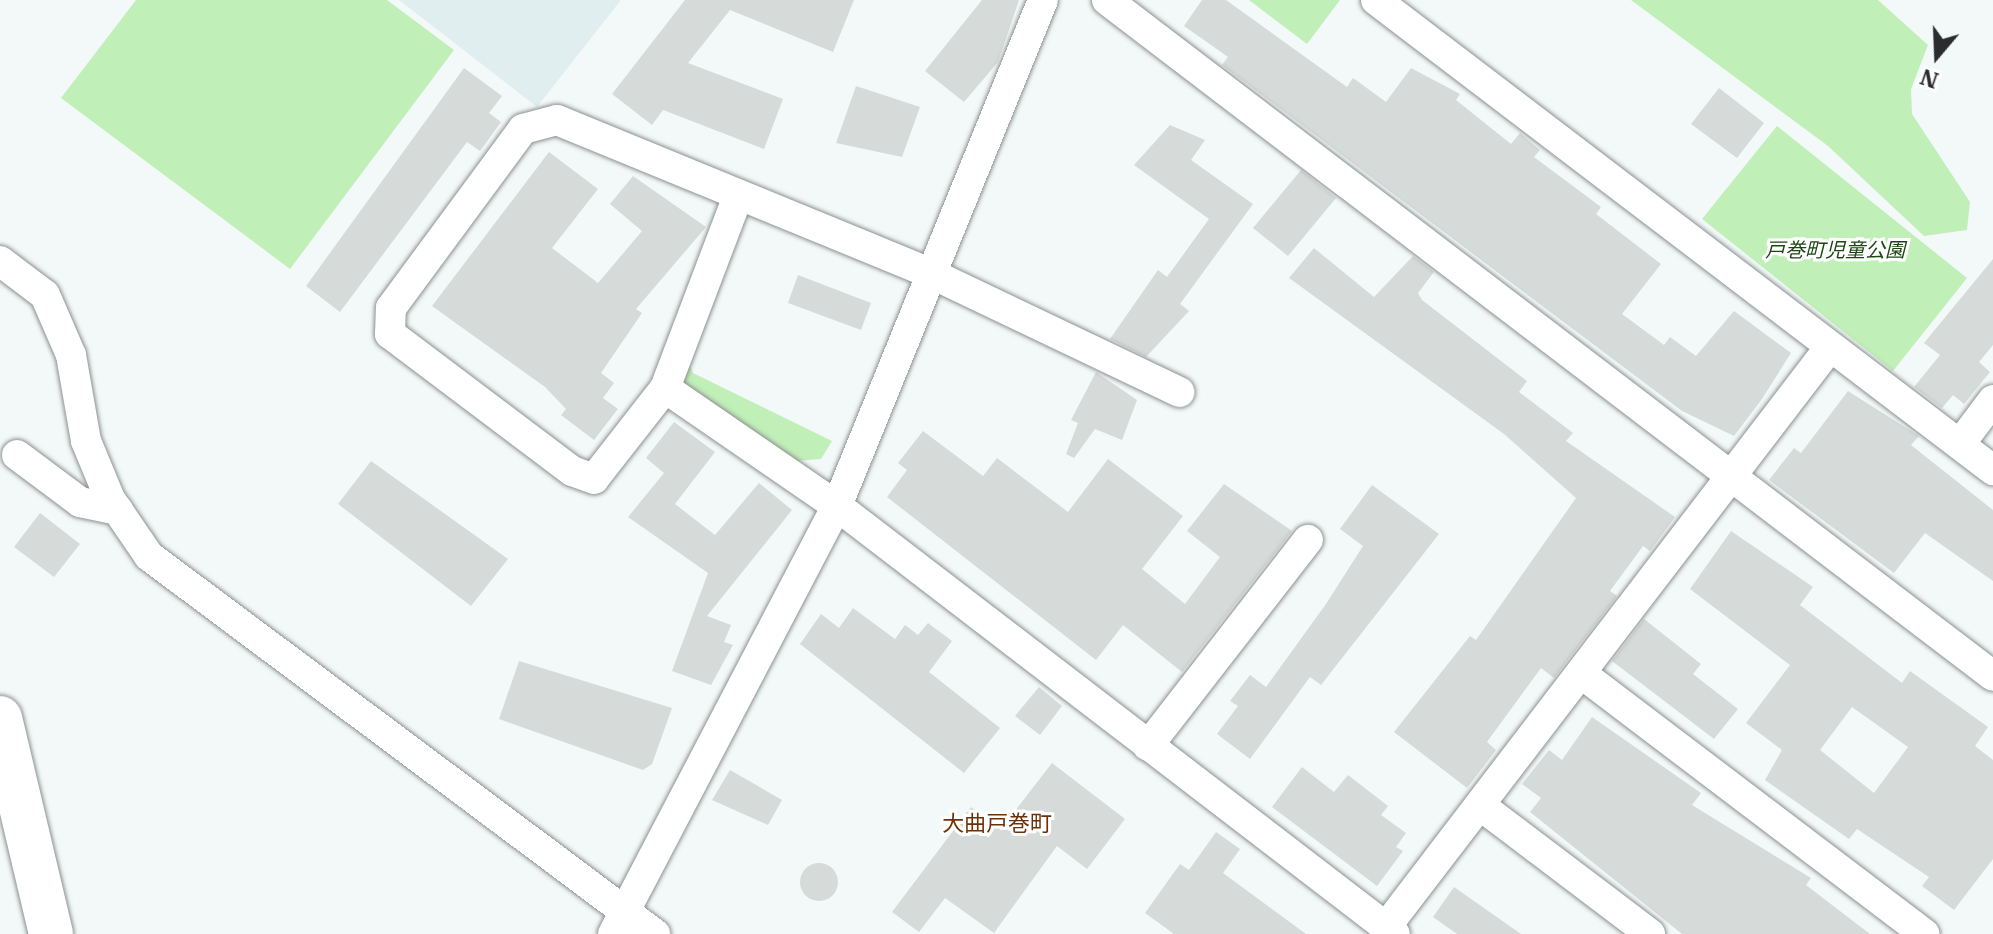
<!DOCTYPE html>
<html>
<head>
<meta charset="utf-8">
<style>
  body { margin:0 }
  #map { position:relative; width:1993px; height:934px; overflow:hidden; background:#f3f9f9; font-family:"IBM Plex Serif","Noto Sans JP",serif }
  div>[style] { position:absolute }
  [style*='--x'] { left:calc(var(--x)*1px); top:calc(var(--y)*1px); width:calc(var(--w)*1px); rotate:calc(var(--a)*1deg) }
  .built>* { inset:0; background:#e0eeef }
  .green>* { inset:0; background:#c0efb8 }
  .building>* { inset:0; background:#d6dad9 }
  .round { border-radius:50% }
  .roads { filter:drop-shadow(0 0 2px #8c9191) drop-shadow(0 0 2px #8c9191) }
  .minor>* { height:30px; margin:-15px; padding:0 15px; transform-origin:15px; border-radius:15px; background:#fff }
  .trunk>* { height:44px; margin:-22px; padding:0 22px; transform-origin:22px; border-radius:22px; background:#fff }
  span { translate:-50% -50%; white-space:nowrap; text-align:center; line-height:1.15; -webkit-text-stroke:6px #fff; paint-order:stroke }
  .park-label { font-size:20px; color:#1c4715; font-style:italic }
  .neighbourhood-label { font-size:22px; color:#6e3107 }
  .north { position:absolute; left:1897px; top:16px; width:80px; height:80px; -webkit-text-stroke:6px #fff; paint-order:stroke; rotate:199deg; font-size:22px; font-weight:700; line-height:32px; text-align:center; color:#2a2c2d }
  .north::after { content:''; display:block; margin:auto; width:28px; height:36px; background:#2a2c2d; clip-path:polygon(50% 0,100% 100%,50% 72%,0 100%) }
</style>
</head>
<body>
<div id="map">
  <div class="built">
    <i style="clip-path:polygon(399px 0,621px 0,537px 107px)"></i>
  </div>
  <div class="green">
    <i style="clip-path:polygon(136px 0,387px 0,454px 50px,290px 269px,61px 98px)"></i>
    <i style="clip-path:polygon(1249px 0,1340px 0,1307px 44px)"></i>
    <i style="clip-path:polygon(1631px 0,1878px 0,1928px 45px,1911px 89px,1912px 114px,1970px 202px,1967px 230px,1924px 236px,1828px 146px)"></i>
    <i style="clip-path:polygon(1777px 126px,1967px 278px,1893px 371px,1702px 219px)"></i>
    <i style="clip-path:polygon(687px 358px,693px 373px,832px 441px,821px 459px,796px 461px,681px 381px)"></i>
  </div>
  <div class="building">
    <i style="clip-path:polygon(685px 0,854px 0,833px 52px,730px 10px,688px 63px,783px 99px,764px 149px,663px 110px,652px 125px,612px 94px)"></i>
    <i style="clip-path:polygon(982px 0,1019px 0,998px 62px,964px 102px,925px 71px)"></i>
    <i style="clip-path:polygon(1202px 0,1226px 0,1347px 87px,1353px 78px,1386px 102px,1411px 68px,1460px 94px,1456px 100px,1511px 144px,1520px 133px,1540px 150px,1534px 157px,1601px 207px,1596px 214px,1661px 264px,1622px 314px,1664px 345px,1670px 337px,1696px 356px,1734px 311px,1791px 353px,1762px 399px,1734px 436px,1682px 411px,1222px 65px,1228px 57px,1184px 26px)"></i>
    <i style="clip-path:polygon(464px 68px,502px 96px,489px 113px,501px 122px,480px 151px,467px 142px,340px 312px,306px 286px)"></i>
    <i style="clip-path:polygon(856px 86px,920px 107px,902px 157px,836px 143px)"></i>
    <i style="clip-path:polygon(1719px 88px,1764px 123px,1737px 158px,1691px 124px)"></i>
    <i style="clip-path:polygon(1170px 125px,1205px 140px,1191px 160px,1253px 204px,1180px 304px,1189px 311px,1146px 357px,1110px 339px,1158px 270px,1167px 277px,1209px 219px,1134px 165px)"></i>
    <i style="clip-path:polygon(549px 152px,598px 189px,552px 248px,598px 283px,642px 231px,610px 204px,633px 176px,706px 227px,636px 309px,642px 313px,601px 373px,614px 383px,603px 398px,618px 409px,594px 440px,561px 415px,566px 409px,545px 387px,432px 306px)"></i>
    <i style="clip-path:polygon(1301px 170px,1336px 198px,1288px 256px,1253px 228px)"></i>
    <i style="clip-path:polygon(1314px 248px,1374px 297px,1413px 256px,1434px 272px,1418px 293px,1422px 300px,1527px 381px,1519px 392px,1573px 433px,1566px 441px,1675px 517px,1650px 551px,1643px 546px,1610px 591px,1617px 596px,1554px 678px,1541px 668px,1487px 742px,1496px 750px,1467px 788px,1394px 732px,1470px 636px,1476px 640px,1576px 498px,1504px 434px,1289px 278px)"></i>
    <i style="clip-path:polygon(1993px 259px,1993px 345px,1979px 362px,1990px 372px,1964px 404px,1953px 395px,1942px 408px,1914px 387px,1940px 355px,1924px 343px)"></i>
    <i style="clip-path:polygon(798px 275px,871px 303px,861px 330px,788px 303px)"></i>
    <i style="clip-path:polygon(1096px 372px,1137px 400px,1122px 440px,1095px 429px,1074px 458px,1066px 454px,1078px 423px,1071px 420px)"></i>
    <i style="clip-path:polygon(1848px 391px,1919px 436px,1911px 445px,1993px 510px,1993px 581px,1925px 533px,1894px 573px,1769px 480px,1794px 448px,1801px 453px)"></i>
    <i style="clip-path:polygon(674px 422px,715px 452px,675px 504px,715px 535px,759px 483px,792px 510px,707px 616px,731px 625px,724px 642px,733px 645px,711px 685px,672px 671px,708px 573px,628px 517px,664px 473px,646px 458px)"></i>
    <i style="clip-path:polygon(923px 431px,983px 476px,997px 458px,1068px 512px,1108px 459px,1183px 516px,1142px 569px,1185px 604px,1220px 557px,1187px 531px,1224px 484px,1292px 531px,1182px 672px,1123px 625px,1096px 660px,887px 497px,907px 470px,898px 463px)"></i>
    <i style="clip-path:polygon(371px 461px,508px 559px,471px 606px,338px 504px)"></i>
    <i style="clip-path:polygon(1372px 485px,1439px 534px,1321px 685px,1310px 677px,1250px 759px,1217px 734px,1238px 706px,1230px 701px,1250px 675px,1266px 687px,1326px 604px,1363px 546px,1340px 529px)"></i>
    <i style="clip-path:polygon(40px 513px,80px 544px,54px 577px,14px 547px)"></i>
    <i style="clip-path:polygon(evenodd,1731px 531px,1813px 587px,1800px 605px,1902px 683px,1910px 671px,1988px 727px,1975px 746px,1993px 760px,1993px 859px,1954px 910px,1922px 886px,1929px 877px,1857px 829px,1849px 839px,1765px 780px,1782px 750px,1746px 723px,1790px 665px,1690px 589px,1731px 531px,1852px 707px,1908px 747px,1874px 793px,1820px 750px,1852px 707px)"></i>
    <i style="clip-path:polygon(853px 608px,895px 639px,905px 625px,918px 635px,928px 623px,952px 641px,929px 672px,1000px 728px,964px 773px,800px 644px,821px 614px,839px 628px)"></i>
    <i style="clip-path:polygon(1644px 619px,1701px 664px,1693px 674px,1738px 709px,1714px 739px,1612px 661px)"></i>
    <i style="clip-path:polygon(519px 661px,672px 708px,652px 764px,643px 770px,499px 719px)"></i>
    <i style="clip-path:polygon(1039px 687px,1062px 706px,1040px 735px,1015px 716px)"></i>
    <i style="clip-path:polygon(1592px 717px,1701px 793px,1692px 805px,1811px 878px,1806px 885px,1870px 934px,1682px 934px,1530px 812px,1541px 798px,1522px 784px,1549px 750px,1562px 760px)"></i>
    <i style="clip-path:polygon(1052px 763px,1125px 819px,1087px 869px,1057px 846px,994px 933px,945px 898px,919px 932px,892px 912px,971px 807px,1001px 829px)"></i>
    <i style="clip-path:polygon(1302px 767px,1334px 792px,1348px 775px,1388px 806px,1381px 815px,1406px 833px,1396px 847px,1403px 851px,1377px 886px,1272px 807px)"></i>
    <i style="clip-path:polygon(730px 770px,782px 800px,768px 825px,712px 800px)"></i>
    <i style="clip-path:polygon(1216px 832px,1240px 849px,1223px 873px,1306px 934px,1174px 934px,1145px 913px,1180px 864px,1189px 870px)"></i>
    <i class="round" style="left:800px;top:863px;width:38px;height:38px"></i>
    <i style="clip-path:polygon(1454px 887px,1521px 934px,1457px 934px,1433px 917px)"></i>
  </div>
  <div class="roads">
    <div class="minor">
      <i style="--x:1107;--y:0;--w:1114;--a:37.34"></i>
      <i style="--x:1376;--y:0;--w:776;--a:37.3"></i>
      <i style="--x:738;--y:196;--w:205;--a:110.8"></i>
      <i style="--x:665;--y:388;--w:115;--a:128"></i>
      <i style="--x:594;--y:479;--w:23;--a:-160"></i>
      <i style="--x:572;--y:471;--w:228;--a:-143"></i>
      <i style="--x:390;--y:334;--w:26;--a:-88"></i>
      <i style="--x:391;--y:308;--w:222;--a:-53.6"></i>
      <i style="--x:523;--y:129;--w:35;--a:-15"></i>
      <i style="--x:557;--y:120;--w:408;--a:22.3"></i>
      <i style="--x:934;--y:275;--w:272;--a:25.5"></i>
      <i style="--x:0;--y:261;--w:56;--a:37.1"></i>
      <i style="--x:45;--y:295;--w:65;--a:66.6"></i>
      <i style="--x:71;--y:355;--w:87;--a:80.1"></i>
      <i style="--x:86;--y:441;--w:63;--a:67.5"></i>
      <i style="--x:110;--y:499;--w:69;--a:55.6"></i>
      <i style="--x:149;--y:556;--w:632;--a:36.76"></i>
      <i style="--x:665;--y:388;--w:209;--a:34.5"></i>
      <i style="--x:837;--y:506;--w:703;--a:37.49"></i>
      <i style="--x:1960;--y:444;--w:55;--a:-53.1"></i>
      <i style="--x:17;--y:455;--w:79;--a:36.7"></i>
      <i style="--x:80;--y:502;--w:39;--a:12"></i>
      <i style="--x:1582;--y:674;--w:430;--a:37.2"></i>
      <i style="--x:1148;--y:746;--w:261;--a:-52.2"></i>
      <i style="--x:1481;--y:806;--w:212;--a:37.1"></i>
      <i style="--x:1386;--y:927;--w:730;--a:-52.57"></i>
      <i style="--x:613;--y:934;--w:483;--a:-62.4"></i>
      <i style="--x:837;--y:506;--w:546;--a:-67.85"></i>
    </div>
    <div class="trunk">
      <i style="--x:0;--y:718;--w:222;--a:76.7"></i>
    </div>
  </div>
  <div class="park-label">
    <span style="left:1835px;top:249px">戸巻町児童公園</span>
  </div>
  <div class="neighbourhood-label">
    <span style="left:997px;top:823px">大曲戸巻町</span>
  </div>
  <div class="north">N</div>
</div>
</body>
</html>
